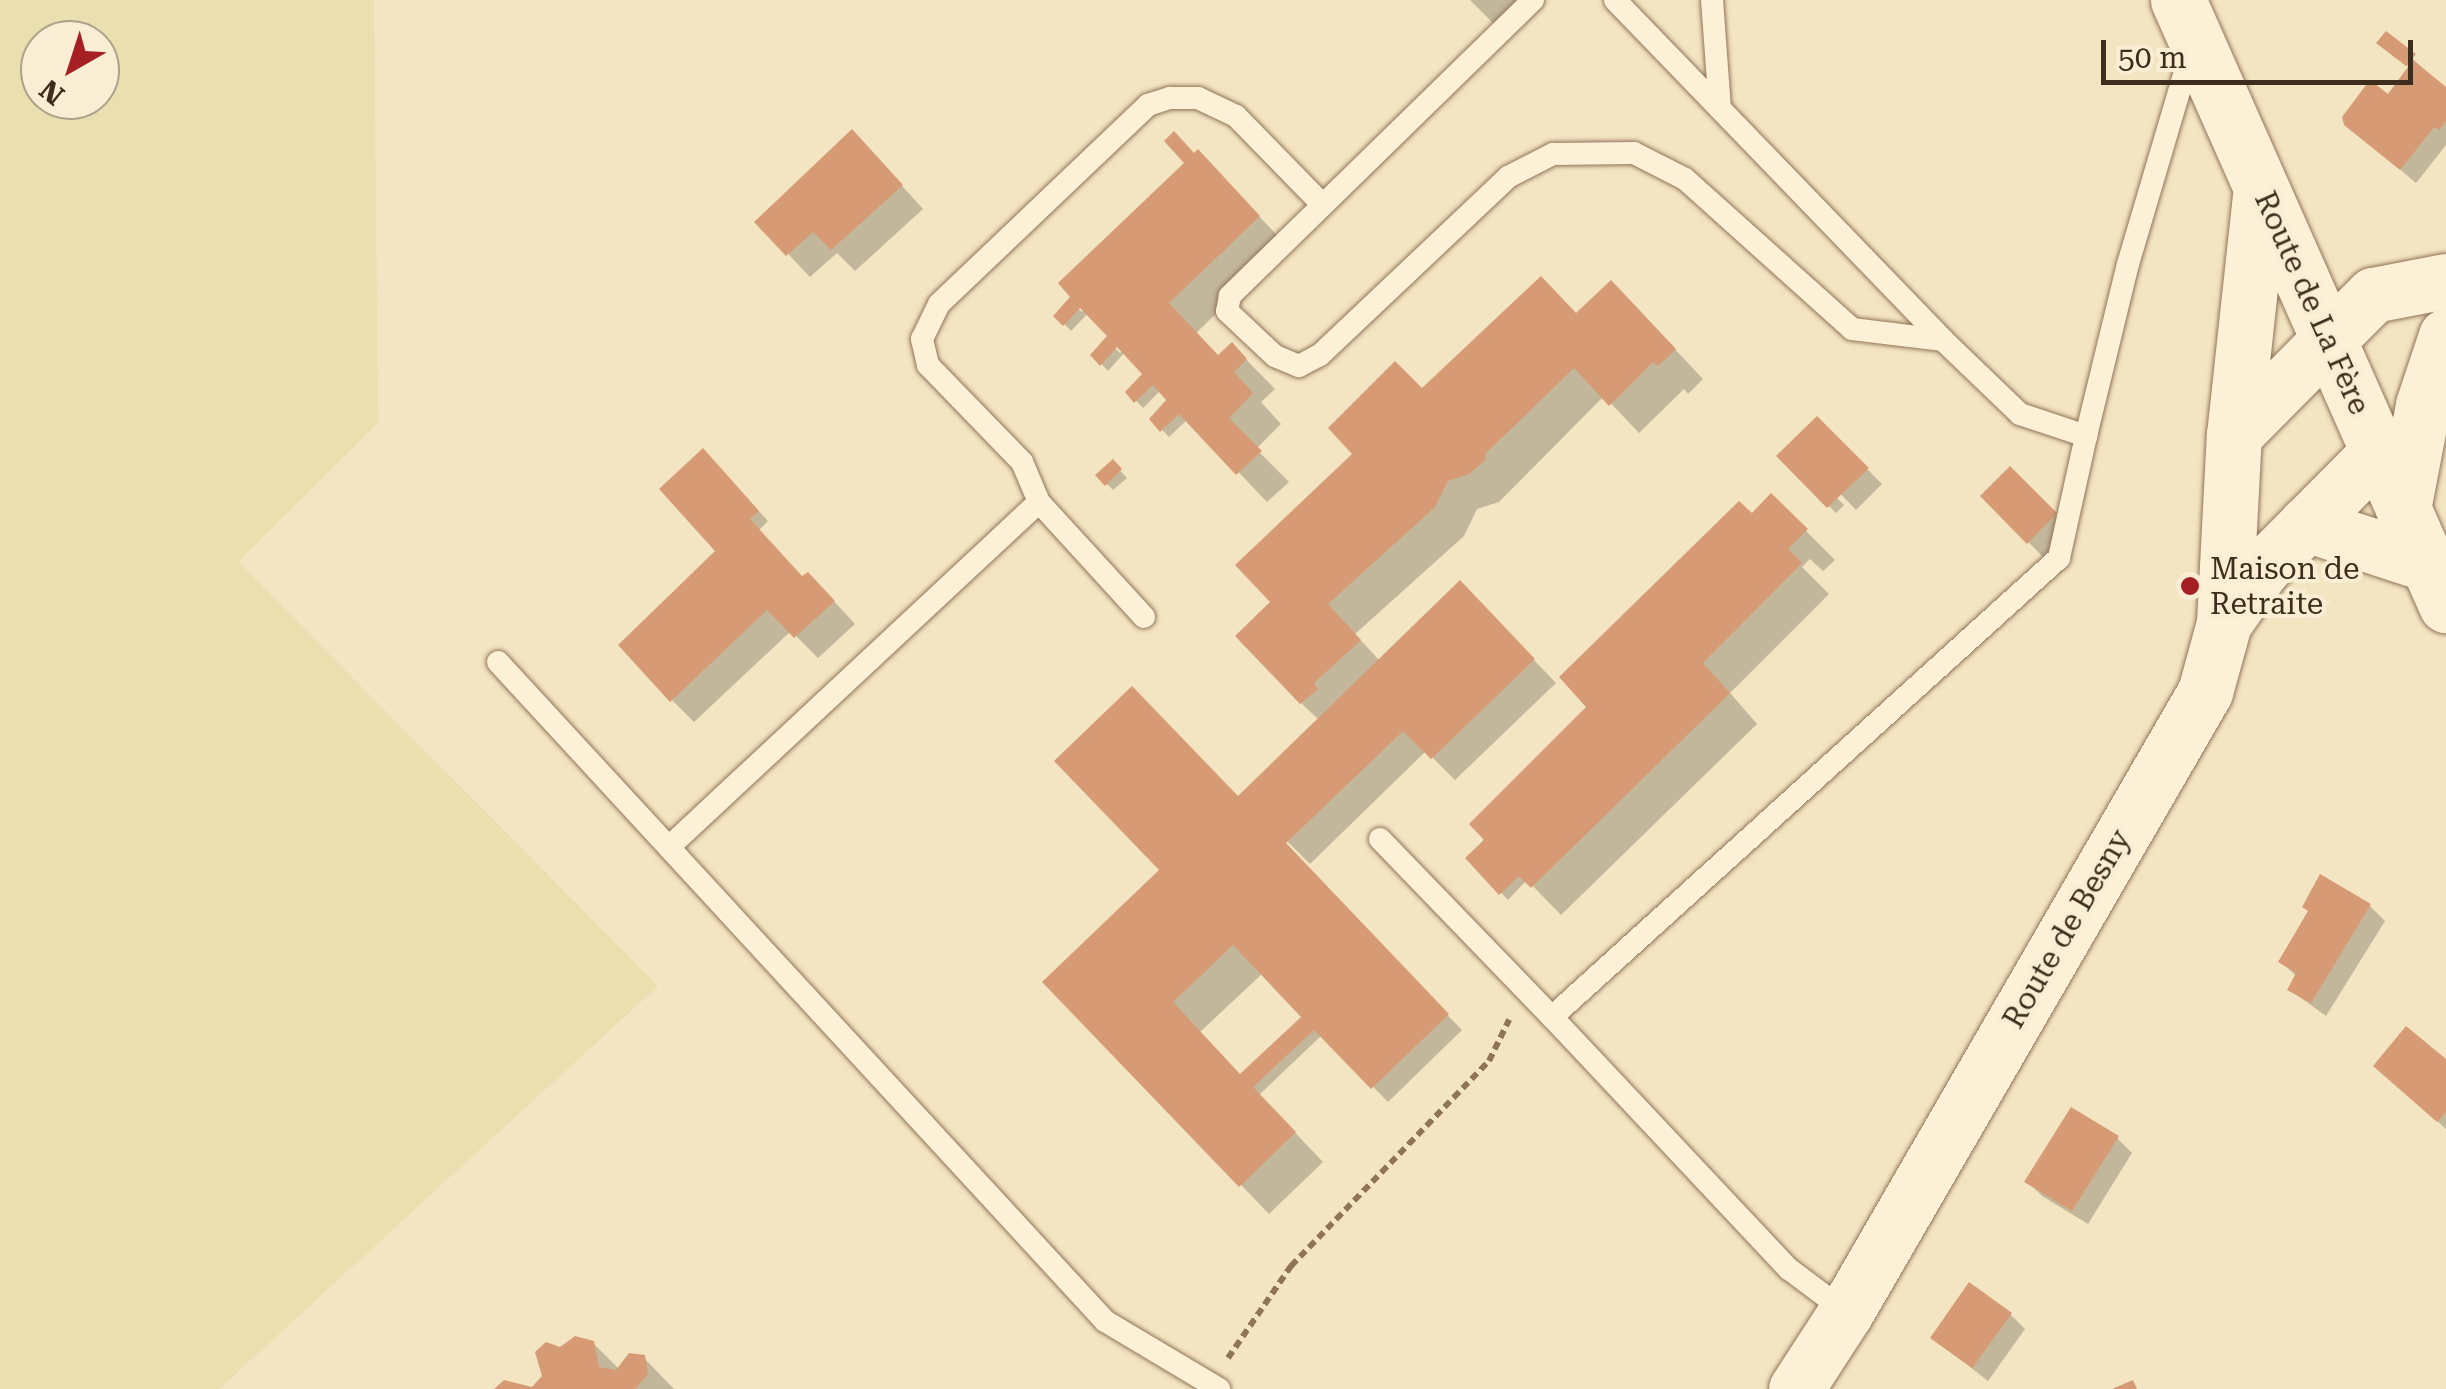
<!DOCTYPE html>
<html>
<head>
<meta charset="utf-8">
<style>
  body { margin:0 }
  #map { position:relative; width:2446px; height:1389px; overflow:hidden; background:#f3e4c2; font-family:"Roboto Serif",serif }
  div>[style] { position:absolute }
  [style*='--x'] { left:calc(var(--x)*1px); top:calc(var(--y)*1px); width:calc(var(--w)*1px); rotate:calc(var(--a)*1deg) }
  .farmland>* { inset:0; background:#eadfaf }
  .shadow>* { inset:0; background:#0003 }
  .building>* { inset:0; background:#d69b74 }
  .path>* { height:6px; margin-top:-3px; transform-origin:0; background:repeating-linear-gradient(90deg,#907457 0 8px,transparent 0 13px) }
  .roads { filter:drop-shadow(0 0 2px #907457) drop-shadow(0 0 2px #907457) }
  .service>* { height:22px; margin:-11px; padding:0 11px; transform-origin:11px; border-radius:11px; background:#fcf1d7 }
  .tertiary>* { height:55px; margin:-27.5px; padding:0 27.5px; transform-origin:27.5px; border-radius:27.5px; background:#fcf1d7 }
  .secondary>* { height:55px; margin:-27.5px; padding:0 27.5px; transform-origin:27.5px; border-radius:27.5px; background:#fcf1d7 }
  .dots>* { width:28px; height:28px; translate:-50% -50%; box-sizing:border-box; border:5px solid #f9eed3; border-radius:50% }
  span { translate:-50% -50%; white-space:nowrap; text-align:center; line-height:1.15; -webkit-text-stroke:8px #f9eed3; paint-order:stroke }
  .street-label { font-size:30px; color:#3e2c1d }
  .poi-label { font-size:30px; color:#3e2c1d }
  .left { translate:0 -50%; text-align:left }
  .north { position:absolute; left:20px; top:20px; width:100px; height:100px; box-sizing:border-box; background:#f9eed3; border:2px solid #aea08a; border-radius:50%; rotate:219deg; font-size:28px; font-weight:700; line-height:40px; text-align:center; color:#3e2c1d }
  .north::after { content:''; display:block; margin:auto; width:35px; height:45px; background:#a62023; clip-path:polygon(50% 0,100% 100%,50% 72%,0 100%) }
  .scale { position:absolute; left:2101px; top:40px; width:312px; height:45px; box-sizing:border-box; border:5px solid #3e2c1d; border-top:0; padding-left:12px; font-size:30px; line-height:35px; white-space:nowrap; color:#3e2c1d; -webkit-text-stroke:8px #f9eed3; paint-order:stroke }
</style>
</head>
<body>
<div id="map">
  <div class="farmland">
    <i style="clip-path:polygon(evenodd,0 0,374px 0,378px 423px,238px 562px,658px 986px,219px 1389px,0 1389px,0 0,40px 40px,100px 40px,100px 100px,40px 100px,40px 40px)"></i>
  </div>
  <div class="shadow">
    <i style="clip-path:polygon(1470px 0,1531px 0,1500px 30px)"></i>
    <i style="clip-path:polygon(2387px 35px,2446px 90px,2446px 145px,2416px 183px,2346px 124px,2389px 98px,2410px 68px,2386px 50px)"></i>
    <i style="clip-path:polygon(874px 155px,923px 209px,855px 271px,837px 253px,810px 277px,758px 222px)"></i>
    <i style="clip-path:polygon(1194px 156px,1227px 182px,1287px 246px,1196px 333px,1219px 357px,1232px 345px,1275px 389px,1261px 402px,1281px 424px,1256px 449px,1289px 482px,1267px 502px,1188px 419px,1169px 437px,1152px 419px,1170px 400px,1161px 390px,1143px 408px,1128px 392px,1153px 382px,1125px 352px,1108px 371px,1093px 355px,1107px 340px,1120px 353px,1123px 350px,1088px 313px,1071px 331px,1057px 316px,1070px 300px,1082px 312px,1085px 309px)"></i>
    <i style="clip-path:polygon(evenodd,1640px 312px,1703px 379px,1688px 394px,1684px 389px,1639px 433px,1604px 396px,1499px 502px,1477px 509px,1464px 536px,1355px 634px,1380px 661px,1482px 606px,1556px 683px,1455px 780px,1426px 751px,1310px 864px,1271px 825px,1267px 829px,1462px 1030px,1388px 1102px,1322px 1035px,1259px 1095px,1323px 1162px,1269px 1214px,1046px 982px,1319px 720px,1301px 703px,1274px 602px,1422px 391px,1577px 316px,1640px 312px,1263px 973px,1314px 1027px,1241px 1076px,1200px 1032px,1263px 973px)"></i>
    <i style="clip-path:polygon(1817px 419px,1882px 484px,1856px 510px,1833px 486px,1829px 490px,1844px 505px,1836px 513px,1779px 456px)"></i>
    <i style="clip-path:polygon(1113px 463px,1127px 478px,1113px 490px,1099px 476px)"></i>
    <i style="clip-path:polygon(2010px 470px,2070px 529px,2043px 557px,1983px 496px)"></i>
    <i style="clip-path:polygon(725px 474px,768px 521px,759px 530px,803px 579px,830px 597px,855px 624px,818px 658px,791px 631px,694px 722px,672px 700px,719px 551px)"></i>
    <i style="clip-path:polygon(1771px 496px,1835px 560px,1823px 571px,1810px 559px,1802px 567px,1829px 594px,1730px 693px,1757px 724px,1561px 915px,1527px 880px,1508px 900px,1469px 858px,1590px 707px,1760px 524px)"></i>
    <i style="clip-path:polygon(2321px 878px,2370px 906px,2385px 921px,2326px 1016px,2290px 990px,2297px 977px,2281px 961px,2310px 912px)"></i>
    <i style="clip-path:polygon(2446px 1059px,2446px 1129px,2391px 1080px)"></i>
    <i style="clip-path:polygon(2117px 1138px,2132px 1153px,2088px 1224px,2042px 1196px,2027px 1181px)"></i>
    <i style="clip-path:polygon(2010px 1314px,2025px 1329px,1988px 1381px,1933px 1338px)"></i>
    <i style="clip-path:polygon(593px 1343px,619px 1369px,644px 1358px,674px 1389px,534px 1389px,561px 1350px)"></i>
  </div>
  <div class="building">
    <i style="clip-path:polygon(2386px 31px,2416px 54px,2406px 66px,2376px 43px)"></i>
    <i style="clip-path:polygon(2413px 60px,2446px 87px,2446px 121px,2439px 130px,2434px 127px,2400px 170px,2344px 125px,2342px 117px,2366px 85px,2374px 83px,2388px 94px)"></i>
    <i style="clip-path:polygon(852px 129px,903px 185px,831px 250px,813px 232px,786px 256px,754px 222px)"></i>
    <i style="clip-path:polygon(1174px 131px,1194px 153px,1198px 149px,1260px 216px,1169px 303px,1218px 355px,1232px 342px,1247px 359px,1234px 372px,1253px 393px,1229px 418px,1262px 451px,1236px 475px,1179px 414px,1160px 432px,1149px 419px,1166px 400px,1153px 385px,1134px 403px,1125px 392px,1142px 374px,1117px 347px,1100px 366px,1090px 355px,1107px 336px,1080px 308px,1063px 326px,1053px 316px,1070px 297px,1058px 283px,1184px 163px,1164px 141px)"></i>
    <i style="clip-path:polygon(1541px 276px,1576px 313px,1611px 280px,1676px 349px,1658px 366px,1653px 362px,1609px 406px,1574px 368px,1485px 454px,1486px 459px,1469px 474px,1448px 481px,1435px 507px,1328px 604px,1361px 640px,1314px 683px,1318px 689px,1300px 704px,1235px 636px,1270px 602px,1235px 565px,1352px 454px,1328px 428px,1395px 361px,1422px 388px)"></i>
    <i style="clip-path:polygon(1817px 416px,1869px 468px,1827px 508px,1776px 456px)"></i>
    <i style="clip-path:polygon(703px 448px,759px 511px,750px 519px,802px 576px,808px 572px,835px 601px,794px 638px,767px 610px,670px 702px,618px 645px,715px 551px,659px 489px)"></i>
    <i style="clip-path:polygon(1113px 459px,1122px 469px,1105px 486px,1095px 475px)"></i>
    <i style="clip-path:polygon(2010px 466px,2057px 513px,2027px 544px,1980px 496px)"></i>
    <i style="clip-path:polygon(1771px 493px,1808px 529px,1788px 549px,1802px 563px,1703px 663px,1730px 693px,1531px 888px,1519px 876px,1499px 895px,1465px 858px,1484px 840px,1469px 824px,1586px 707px,1559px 677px,1739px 501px,1752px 513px)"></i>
    <i style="clip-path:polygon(evenodd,1460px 580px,1535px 659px,1431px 759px,1403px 731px,1286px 843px,1449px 1014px,1371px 1089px,1314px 1030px,1253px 1087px,1296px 1132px,1239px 1187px,1042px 982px,1159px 870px,1054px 761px,1132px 686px,1238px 796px,1460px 580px,1233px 945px,1301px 1017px,1240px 1074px,1173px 1002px,1233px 945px)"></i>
    <i style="clip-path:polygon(2320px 874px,2371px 904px,2311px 1003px,2287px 990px,2296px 973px,2278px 962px,2308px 911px,2302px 907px)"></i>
    <i style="clip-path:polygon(2406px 1026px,2446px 1059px,2446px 1112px,2437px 1122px,2373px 1066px)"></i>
    <i style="clip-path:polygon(2071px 1107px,2119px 1136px,2072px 1211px,2024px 1182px)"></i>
    <i style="clip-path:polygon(1969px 1282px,2012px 1313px,1972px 1368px,1930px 1338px)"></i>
    <i style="clip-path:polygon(575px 1336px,594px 1341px,599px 1367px,616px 1370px,629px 1353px,645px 1355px,648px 1374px,635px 1389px,494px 1389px,504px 1380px,532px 1387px,542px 1376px,535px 1352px,546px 1342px,560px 1347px)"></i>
    <i style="clip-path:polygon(2133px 1380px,2137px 1389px,2112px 1389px)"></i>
  </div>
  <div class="path">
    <i style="--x:1228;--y:1358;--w:112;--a:-55.6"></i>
    <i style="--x:1291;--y:1266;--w:285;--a:-46"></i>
    <i style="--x:1489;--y:1061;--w:46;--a:-64"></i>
  </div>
  <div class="roads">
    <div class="service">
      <i style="--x:1533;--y:0;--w:424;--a:135.7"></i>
      <i style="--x:1230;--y:296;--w:15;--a:101"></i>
      <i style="--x:1227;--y:311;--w:66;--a:43.2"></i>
      <i style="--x:1275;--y:356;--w:26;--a:23"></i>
      <i style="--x:1299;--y:366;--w:24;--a:-28"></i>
      <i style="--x:1320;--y:355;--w:259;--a:-43.4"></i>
      <i style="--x:1508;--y:177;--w:51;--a:-27.1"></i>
      <i style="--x:1553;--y:154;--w:81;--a:-0.7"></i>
      <i style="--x:1634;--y:153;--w:57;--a:27"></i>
      <i style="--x:1685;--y:179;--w:224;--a:41.9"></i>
      <i style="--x:1852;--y:329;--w:92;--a:6.9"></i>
      <i style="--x:1615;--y:0;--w:472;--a:46"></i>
      <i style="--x:1943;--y:340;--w:107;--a:43.9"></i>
      <i style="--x:2020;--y:414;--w:70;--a:18.4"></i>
      <i style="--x:2086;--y:436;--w:177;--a:-76.3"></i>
      <i style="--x:2128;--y:264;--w:225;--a:-73.5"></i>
      <i style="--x:1712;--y:0;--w:109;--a:85.8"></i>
      <i style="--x:1144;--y:617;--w:156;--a:-132.4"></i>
      <i style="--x:1039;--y:502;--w:43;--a:-113"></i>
      <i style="--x:1022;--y:462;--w:135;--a:-134.1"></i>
      <i style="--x:928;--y:365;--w:27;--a:-103"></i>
      <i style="--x:922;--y:339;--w:39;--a:-64"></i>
      <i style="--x:939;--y:304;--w:289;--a:-43.6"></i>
      <i style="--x:1148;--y:105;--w:23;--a:-18"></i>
      <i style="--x:1170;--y:98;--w:28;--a:0"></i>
      <i style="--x:1198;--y:98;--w:42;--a:25.3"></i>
      <i style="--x:1236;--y:116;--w:124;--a:45.7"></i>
      <i style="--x:498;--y:662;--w:896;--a:47.35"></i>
      <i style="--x:1105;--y:1321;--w:133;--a:30.8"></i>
      <i style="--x:1380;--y:839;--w:248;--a:46"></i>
      <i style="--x:1552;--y:1017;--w:684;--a:-42.16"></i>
      <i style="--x:2059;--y:558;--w:125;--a:-77.5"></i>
      <i style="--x:669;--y:847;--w:506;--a:-43"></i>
      <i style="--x:1552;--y:1017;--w:346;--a:46.8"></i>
      <i style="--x:1789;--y:1269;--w:70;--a:36.9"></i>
    </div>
    <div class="tertiary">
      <i style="--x:2328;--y:340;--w:64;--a:-45"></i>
      <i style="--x:2373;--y:295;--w:74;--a:-10.9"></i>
      <i style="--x:2403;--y:509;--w:106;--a:-79.1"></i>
      <i style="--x:2423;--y:405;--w:73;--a:-71.6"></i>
    </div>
    <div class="secondary">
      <i style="--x:2178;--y:0;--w:662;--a:66.11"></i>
      <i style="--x:2234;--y:435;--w:134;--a:-45.3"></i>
      <i style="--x:2306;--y:524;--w:128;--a:18.2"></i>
      <i style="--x:2224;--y:623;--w:66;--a:-54.9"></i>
      <i style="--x:2262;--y:569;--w:165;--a:-45.2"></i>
      <i style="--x:1796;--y:1389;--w:92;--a:-57"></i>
      <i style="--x:1846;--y:1312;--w:716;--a:-59.93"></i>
      <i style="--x:2205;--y:692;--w:72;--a:-74.6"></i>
      <i style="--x:2224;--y:623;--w:188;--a:-87"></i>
      <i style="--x:2234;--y:435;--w:248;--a:-83.8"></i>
    </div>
  </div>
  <div class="dots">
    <i style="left:2190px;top:586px;background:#a62023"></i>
  </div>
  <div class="street-label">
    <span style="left:2312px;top:303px;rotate:66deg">Route de La Fère</span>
    <span style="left:2067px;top:929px;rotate:-60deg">Route de Besny</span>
  </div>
  <div class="poi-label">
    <span class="left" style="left:2210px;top:586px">Maison de<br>Retraite</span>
  </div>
  <div class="north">N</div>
  <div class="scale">50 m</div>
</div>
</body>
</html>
